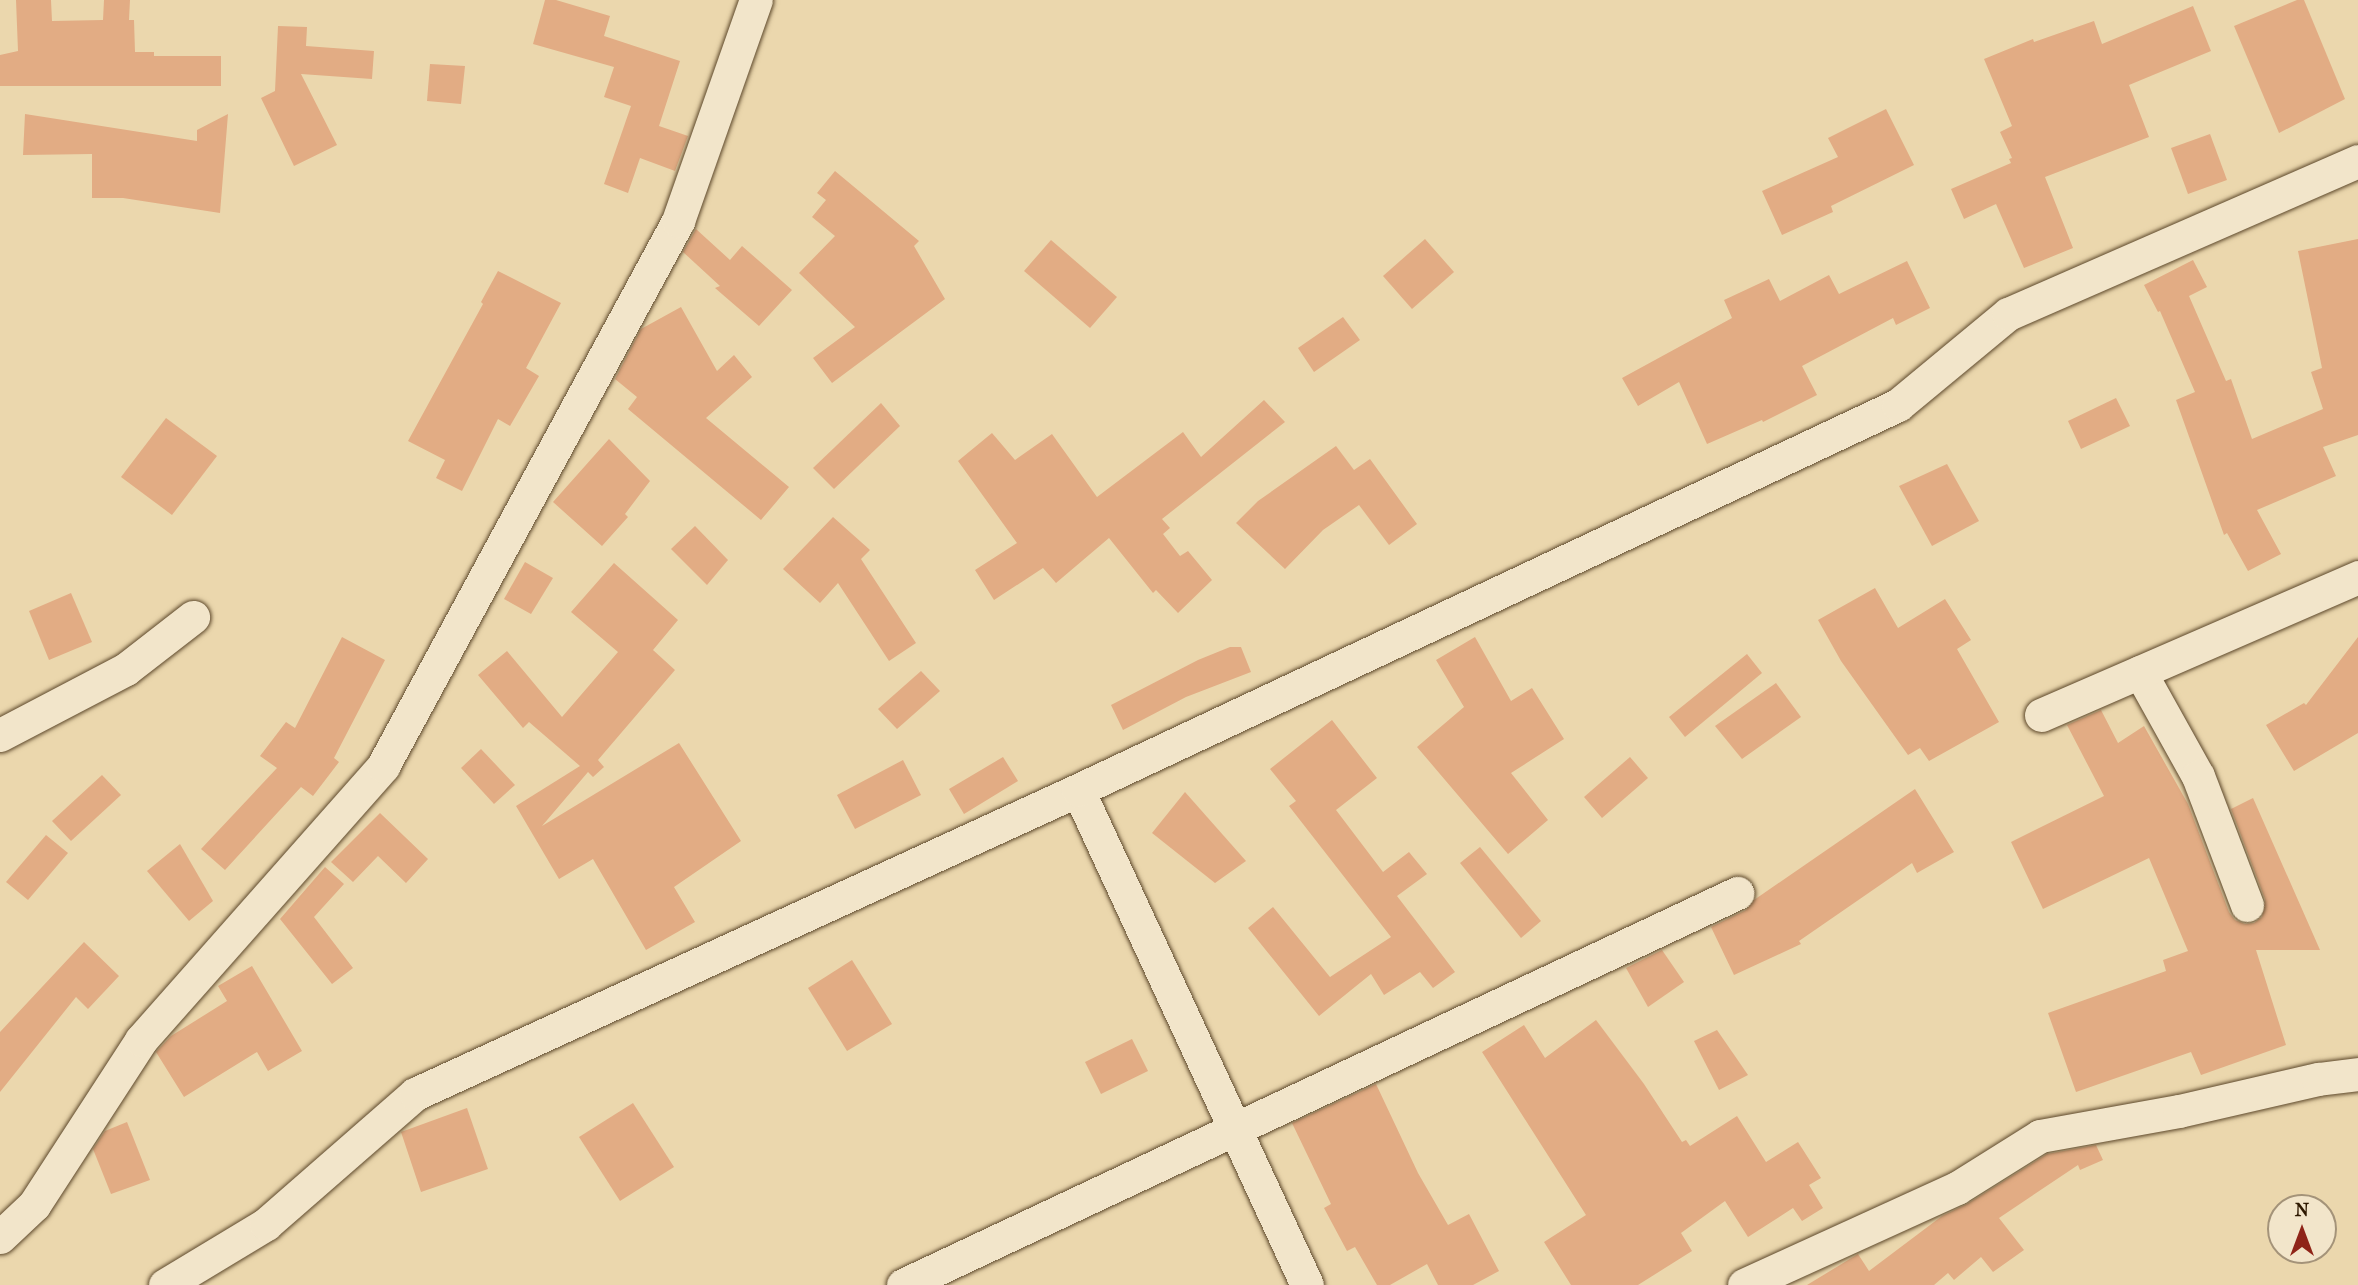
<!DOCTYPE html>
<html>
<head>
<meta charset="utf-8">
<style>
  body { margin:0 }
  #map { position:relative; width:2358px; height:1285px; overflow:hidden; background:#ebd7ad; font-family:"IM FELL French Canon",serif }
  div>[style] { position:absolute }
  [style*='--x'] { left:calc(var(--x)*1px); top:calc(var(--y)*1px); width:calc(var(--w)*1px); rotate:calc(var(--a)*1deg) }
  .building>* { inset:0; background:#e2ac84 }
  .roads { filter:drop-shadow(0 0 2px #5d482b) drop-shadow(0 0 2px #5d482b) }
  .minor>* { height:33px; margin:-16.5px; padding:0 16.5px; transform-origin:16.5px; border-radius:16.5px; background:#f2e5ca }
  span { translate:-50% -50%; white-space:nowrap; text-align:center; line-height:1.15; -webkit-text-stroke:7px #f2e5ca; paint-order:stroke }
  .north { position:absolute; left:2267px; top:1194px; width:70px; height:70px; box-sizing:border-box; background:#f2e5ca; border:2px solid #a49379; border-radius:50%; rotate:0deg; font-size:19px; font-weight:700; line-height:28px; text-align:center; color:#2e1800 }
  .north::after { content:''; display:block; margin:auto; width:24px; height:32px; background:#8f2418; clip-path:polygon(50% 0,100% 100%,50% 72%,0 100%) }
</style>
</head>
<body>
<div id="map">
  <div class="building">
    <i style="clip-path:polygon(16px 0,51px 0,52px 21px,103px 20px,104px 0,130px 0,129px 20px,134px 20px,135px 52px,154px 52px,154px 56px,221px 56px,221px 86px,0 86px,0 55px,18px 51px)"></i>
    <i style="clip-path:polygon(545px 0,556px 0,610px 16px,604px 36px,680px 61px,659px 126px,688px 136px,675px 171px,640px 158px,628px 193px,604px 184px,631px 106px,604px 97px,614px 67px,533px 44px)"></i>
    <i style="clip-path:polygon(2297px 0,2304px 0,2345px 99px,2279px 133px,2234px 26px)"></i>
    <i style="clip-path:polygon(2193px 6px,2211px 51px,2129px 85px,2149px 137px,2045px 177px,2073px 248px,2024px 268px,1996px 204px,1964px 219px,1951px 189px,2011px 163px,2009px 159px,2012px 158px,2000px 132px,2012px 126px,1984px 59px,2033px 39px,2034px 42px,2094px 21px,2102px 44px)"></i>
    <i style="clip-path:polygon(278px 26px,307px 27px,306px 46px,374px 51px,372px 79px,301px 74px,337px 145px,294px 166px,261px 98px,275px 91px)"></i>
    <i style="clip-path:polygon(430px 64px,465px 66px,461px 104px,427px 101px)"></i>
    <i style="clip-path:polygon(1886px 109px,1914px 165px,1831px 206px,1833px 212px,1782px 235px,1762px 191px,1838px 157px,1828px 138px)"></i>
    <i style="clip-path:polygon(25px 114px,197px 141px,197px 130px,228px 114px,220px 213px,123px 198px,92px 198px,92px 154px,23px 155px)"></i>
    <i style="clip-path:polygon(2210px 134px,2227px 180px,2188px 194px,2171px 148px)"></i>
    <i style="clip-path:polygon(835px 171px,919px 241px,914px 246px,945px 299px,832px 383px,813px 358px,855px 327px,799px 273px,835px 236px,812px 217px,826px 200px,817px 193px)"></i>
    <i style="clip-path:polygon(696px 229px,730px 260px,742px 246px,792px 290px,759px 326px,715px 288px,720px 286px,683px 252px)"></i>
    <i style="clip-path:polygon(1425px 239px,1454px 272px,1412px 309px,1383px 276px)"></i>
    <i style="clip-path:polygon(2358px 239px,2358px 435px,2323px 447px,2336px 476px,2257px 510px,2281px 554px,2248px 571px,2227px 533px,2224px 535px,2176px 400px,2195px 392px,2160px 311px,2158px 312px,2144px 285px,2193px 260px,2207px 287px,2189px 296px,2226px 381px,2231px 379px,2252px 439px,2323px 409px,2311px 372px,2322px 368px,2298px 251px)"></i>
    <i style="clip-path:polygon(1051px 240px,1117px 297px,1090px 328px,1024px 271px)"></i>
    <i style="clip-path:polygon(1907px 261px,1930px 308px,1896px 325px,1893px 318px,1802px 366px,1817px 395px,1763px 422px,1762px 420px,1707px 444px,1679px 382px,1638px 406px,1622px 378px,1732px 318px,1724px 300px,1769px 279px,1780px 301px,1829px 275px,1839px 294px)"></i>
    <i style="clip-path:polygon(498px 271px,561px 303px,526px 368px,539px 376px,510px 426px,498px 419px,462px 491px,436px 478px,445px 460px,408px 441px,483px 304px,481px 302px)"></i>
    <i style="clip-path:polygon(681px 307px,717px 371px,734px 355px,752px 377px,706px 418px,789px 487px,761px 520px,628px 409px,637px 397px,615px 379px,641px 329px)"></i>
    <i style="clip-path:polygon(1343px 317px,1360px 340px,1314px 372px,1298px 348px)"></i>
    <i style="clip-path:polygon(2116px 398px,2130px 426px,2081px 449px,2068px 421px)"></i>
    <i style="clip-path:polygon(1264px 400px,1285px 422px,1162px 519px,1170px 528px,1163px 534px,1180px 556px,1188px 551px,1212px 580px,1178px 613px,1156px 590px,1153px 593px,1109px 538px,1056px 583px,1043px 568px,994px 600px,975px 570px,1017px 543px,958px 461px,992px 433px,1015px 460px,1052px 434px,1097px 497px,1183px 432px,1201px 457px)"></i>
    <i style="clip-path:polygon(881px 403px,900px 426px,834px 489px,813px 468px)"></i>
    <i style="clip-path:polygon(166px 418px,217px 456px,172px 515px,121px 477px)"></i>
    <i style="clip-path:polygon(609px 439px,650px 481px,625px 514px,628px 517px,602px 546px,553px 502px)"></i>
    <i style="clip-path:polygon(1336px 446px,1354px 470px,1370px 459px,1417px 524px,1389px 545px,1359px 505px,1323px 530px,1285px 569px,1236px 523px,1258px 501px)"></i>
    <i style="clip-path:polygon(1947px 464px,1979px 521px,1932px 546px,1899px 486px)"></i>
    <i style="clip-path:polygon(833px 517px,870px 550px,861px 559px,916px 643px,889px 661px,838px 583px,820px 603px,783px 569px)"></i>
    <i style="clip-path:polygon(695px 526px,728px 560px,707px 585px,671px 549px)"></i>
    <i style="clip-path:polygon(525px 562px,553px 578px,531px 614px,504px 599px)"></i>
    <i style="clip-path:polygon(614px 563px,678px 620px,653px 650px,675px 670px,598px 760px,604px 767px,593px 777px,588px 772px,542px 826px,679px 743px,741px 841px,674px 887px,695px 922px,646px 950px,593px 859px,559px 879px,516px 806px,580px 766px,529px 722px,523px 728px,478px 675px,507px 651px,562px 717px,618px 652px,571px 612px)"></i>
    <i style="clip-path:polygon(1875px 588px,1898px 628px,1945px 599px,1971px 640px,1957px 649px,1999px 722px,1929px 761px,1920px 748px,1908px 755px,1841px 661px,1818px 620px)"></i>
    <i style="clip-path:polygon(71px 593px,92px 642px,49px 660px,29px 611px)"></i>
    <i style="clip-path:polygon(342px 637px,385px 660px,334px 758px,339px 762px,313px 796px,301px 787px,225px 870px,201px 849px,277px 768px,260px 756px,286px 722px,295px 728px)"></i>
    <i style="clip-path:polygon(1475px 637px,1511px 701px,1532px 688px,1564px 739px,1511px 773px,1548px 820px,1508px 854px,1417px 747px,1464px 707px,1436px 660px)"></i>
    <i style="clip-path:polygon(2358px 637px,2358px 733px,2294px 771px,2266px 725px,2304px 703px,2306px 705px)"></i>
    <i style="clip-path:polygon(1230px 647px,1241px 647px,1251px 672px,1186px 697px,1123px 730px,1111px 705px,1198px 660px)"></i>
    <i style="clip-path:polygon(1747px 654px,1762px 673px,1685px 737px,1669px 717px)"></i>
    <i style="clip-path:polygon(921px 671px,940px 691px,897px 729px,878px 709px)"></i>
    <i style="clip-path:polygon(1776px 683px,1801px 717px,1742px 759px,1715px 726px)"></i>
    <i style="clip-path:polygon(2101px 710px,2118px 743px,2144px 726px,2188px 804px,2229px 912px,2235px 920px,2245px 924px,2254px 923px,2262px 917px,2265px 899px,2231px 809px,2253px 798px,2320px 950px,2256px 950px,2286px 1045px,2201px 1075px,2191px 1052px,2076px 1092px,2048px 1013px,2166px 971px,2163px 960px,2188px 951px,2149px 858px,2043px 909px,2011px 842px,2104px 796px,2067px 725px)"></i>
    <i style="clip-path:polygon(1332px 720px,1377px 778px,1336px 810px,1383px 872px,1409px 852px,1427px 874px,1397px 896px,1455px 972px,1433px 988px,1420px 972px,1384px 995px,1371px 974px,1319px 1016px,1248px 928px,1273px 907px,1330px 977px,1391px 937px,1289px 806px,1296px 801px,1270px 769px)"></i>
    <i style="clip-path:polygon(481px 749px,515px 785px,494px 804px,461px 768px)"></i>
    <i style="clip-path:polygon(1003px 757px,1018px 781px,964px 814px,949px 789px)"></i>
    <i style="clip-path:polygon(1630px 757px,1648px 778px,1602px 818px,1584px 797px)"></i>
    <i style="clip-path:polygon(903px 760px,921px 795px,855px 829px,837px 795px)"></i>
    <i style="clip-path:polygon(102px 775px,121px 795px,71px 841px,52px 821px)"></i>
    <i style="clip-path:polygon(1915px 789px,1954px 852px,1917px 873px,1912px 863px,1799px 941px,1801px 944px,1734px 975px,1711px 927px,1746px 910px,1754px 900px)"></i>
    <i style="clip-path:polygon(1185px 792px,1246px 861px,1215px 883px,1152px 833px)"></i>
    <i style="clip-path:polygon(380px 813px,428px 859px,406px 883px,378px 856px,353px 882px,331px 862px)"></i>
    <i style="clip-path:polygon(46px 835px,68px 853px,28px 900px,6px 882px)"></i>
    <i style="clip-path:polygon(180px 844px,213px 901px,189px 921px,147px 871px)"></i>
    <i style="clip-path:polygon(1480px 847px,1541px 921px,1521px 938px,1460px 863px)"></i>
    <i style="clip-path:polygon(325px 867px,344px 884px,314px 917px,353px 968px,332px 984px,280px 919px)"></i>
    <i style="clip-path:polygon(84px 942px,119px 976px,88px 1009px,76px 997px,0 1092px,0 1032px)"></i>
    <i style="clip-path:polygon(1662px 950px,1684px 982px,1648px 1007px,1626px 968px)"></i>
    <i style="clip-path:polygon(852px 960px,892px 1024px,847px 1051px,808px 988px)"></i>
    <i style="clip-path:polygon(252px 966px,302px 1051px,268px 1071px,257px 1052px,184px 1097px,156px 1052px,171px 1036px,227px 1001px,218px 986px)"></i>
    <i style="clip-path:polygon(1596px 1020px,1644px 1084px,1682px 1142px,1686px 1140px,1690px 1146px,1737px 1116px,1766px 1162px,1798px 1142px,1821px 1178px,1809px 1185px,1823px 1208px,1802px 1221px,1793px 1208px,1748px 1237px,1725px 1201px,1681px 1233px,1692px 1251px,1638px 1285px,1571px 1285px,1544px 1242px,1586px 1215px,1482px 1052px,1524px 1025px,1545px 1058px)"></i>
    <i style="clip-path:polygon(1717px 1030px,1748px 1075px,1719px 1090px,1694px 1041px)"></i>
    <i style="clip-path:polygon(1132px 1039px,1148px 1071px,1101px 1094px,1085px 1062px)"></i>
    <i style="clip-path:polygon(1376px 1084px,1418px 1173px,1448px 1225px,1469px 1214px,1499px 1271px,1473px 1285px,1438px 1285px,1427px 1264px,1390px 1285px,1377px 1285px,1355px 1247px,1347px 1251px,1324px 1208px,1331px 1204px,1292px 1123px)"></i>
    <i style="clip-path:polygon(633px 1103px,674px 1167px,620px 1201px,579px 1137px)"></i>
    <i style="clip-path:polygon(467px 1108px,488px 1169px,421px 1192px,401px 1132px)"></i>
    <i style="clip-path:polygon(127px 1122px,150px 1180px,111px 1194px,93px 1149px,105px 1131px)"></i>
    <i style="clip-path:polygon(2096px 1145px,2103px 1160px,2080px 1170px,2078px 1165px,1999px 1218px,2024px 1250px,1993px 1272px,1981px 1257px,1954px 1280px,1948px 1273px,1934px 1285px,1807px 1285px,1858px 1254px,1869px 1271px,1942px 1216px,1967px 1204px,2047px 1154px)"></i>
  </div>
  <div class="roads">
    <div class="minor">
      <i style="--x:2140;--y:672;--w:119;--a:60.9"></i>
      <i style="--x:2198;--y:776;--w:138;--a:69.2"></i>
      <i style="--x:2041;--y:715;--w:346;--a:-23.5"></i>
      <i style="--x:0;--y:735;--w:142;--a:-27.6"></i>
      <i style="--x:126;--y:669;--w:85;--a:-37.8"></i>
      <i style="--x:1078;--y:790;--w:545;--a:65.17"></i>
      <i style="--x:0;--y:1237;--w:47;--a:-43.3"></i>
      <i style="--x:34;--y:1205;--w:197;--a:-57"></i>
      <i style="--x:141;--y:1040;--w:366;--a:-48.5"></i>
      <i style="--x:383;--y:766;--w:620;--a:-61.57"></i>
      <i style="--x:678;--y:221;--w:234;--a:-70.6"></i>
      <i style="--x:165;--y:1285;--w:118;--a:-31.1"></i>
      <i style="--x:266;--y:1224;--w:198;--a:-41.1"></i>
      <i style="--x:415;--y:1094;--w:729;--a:-24.63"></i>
      <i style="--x:1078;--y:790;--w:906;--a:-25.15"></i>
      <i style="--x:1898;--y:405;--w:143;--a:-39.6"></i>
      <i style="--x:2008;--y:314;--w:382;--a:-23.6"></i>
      <i style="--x:903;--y:1285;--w:922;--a:-25.17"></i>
      <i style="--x:1744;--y:1285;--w:234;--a:-24.5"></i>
      <i style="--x:1957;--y:1188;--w:98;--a:-32.1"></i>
      <i style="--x:2040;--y:1136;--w:141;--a:-10.2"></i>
      <i style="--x:2179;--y:1111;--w:143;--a:-13"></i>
      <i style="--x:2318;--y:1079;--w:40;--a:-7.1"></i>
    </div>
  </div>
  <div class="north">N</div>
</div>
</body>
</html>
